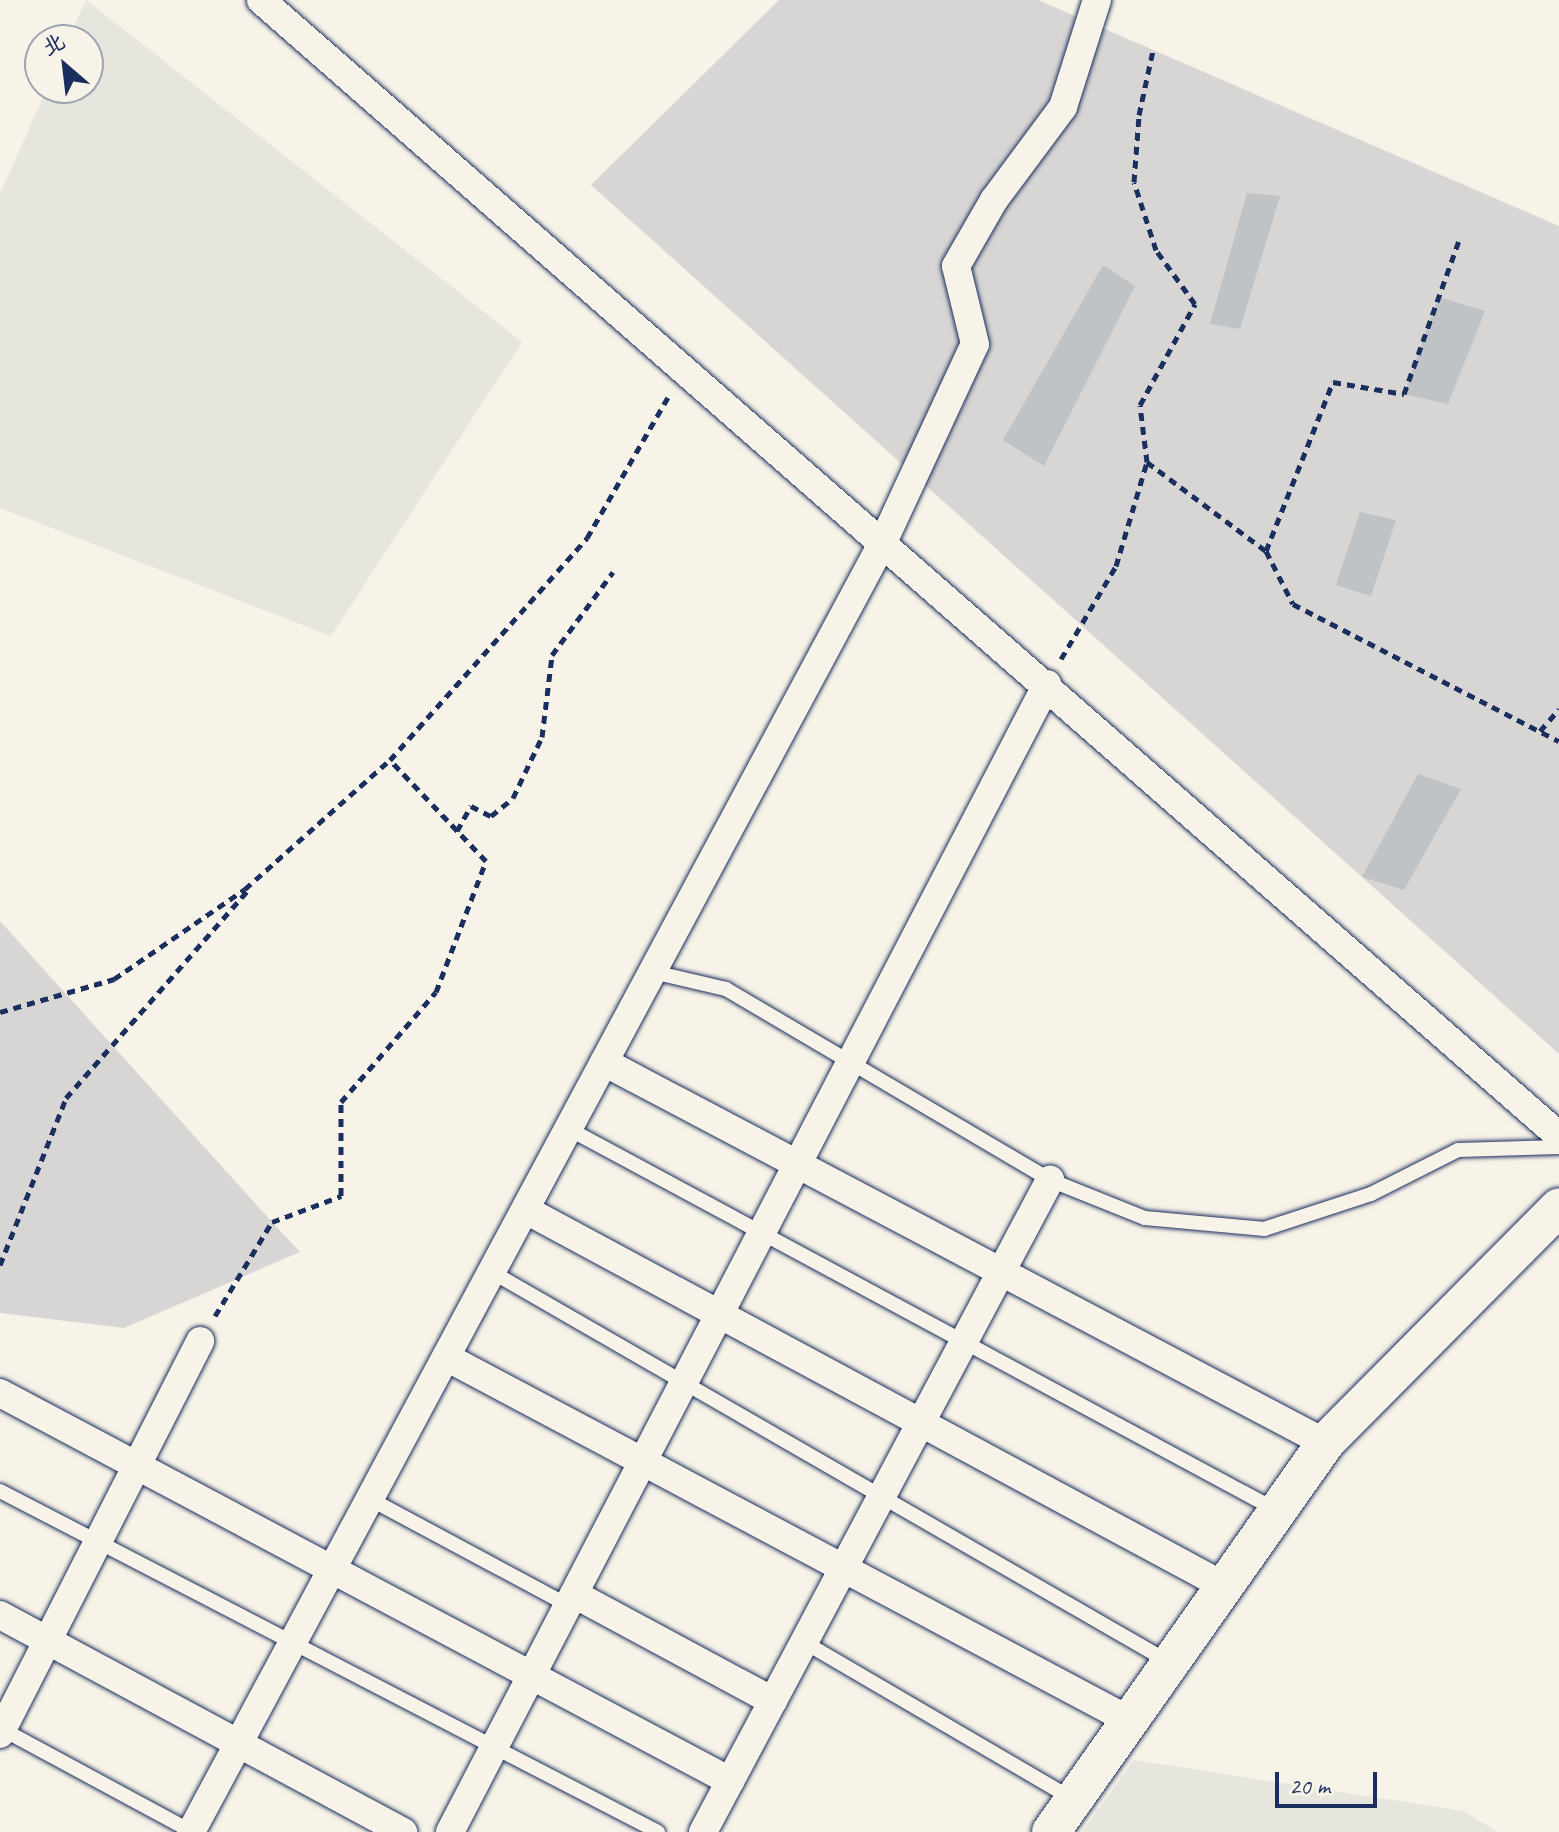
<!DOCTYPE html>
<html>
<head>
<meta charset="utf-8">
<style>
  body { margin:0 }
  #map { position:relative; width:1559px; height:1832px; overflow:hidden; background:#f7f3e8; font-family:Caveat,"LXGW WenKai TC",sans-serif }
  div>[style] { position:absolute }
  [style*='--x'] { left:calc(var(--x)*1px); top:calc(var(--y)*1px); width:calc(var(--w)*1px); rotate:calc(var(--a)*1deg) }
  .built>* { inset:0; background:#e6e5de }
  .green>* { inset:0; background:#d7d6d4 }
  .building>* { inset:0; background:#c0c3c5 }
  .path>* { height:5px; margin-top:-2.5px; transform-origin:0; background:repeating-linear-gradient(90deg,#1b2f5e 0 8px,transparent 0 14px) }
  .roads { filter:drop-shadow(0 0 2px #1b2f5e) drop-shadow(0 0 2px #1b2f5e) }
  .lane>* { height:14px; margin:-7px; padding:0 7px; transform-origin:7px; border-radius:7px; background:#f7f3e8 }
  .street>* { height:28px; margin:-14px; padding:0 14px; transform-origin:14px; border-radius:14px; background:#f7f3e8 }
  .secondary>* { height:38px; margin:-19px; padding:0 19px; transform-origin:19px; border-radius:19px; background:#f7f3e8 }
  span { translate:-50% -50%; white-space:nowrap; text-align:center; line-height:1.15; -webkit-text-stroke:8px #f7f3e8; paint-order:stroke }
  .north { position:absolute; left:24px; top:24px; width:80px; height:80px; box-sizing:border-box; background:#f7f3e8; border:2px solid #9fa5b1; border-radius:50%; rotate:332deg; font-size:22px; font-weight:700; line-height:32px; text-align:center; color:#1b2f5e }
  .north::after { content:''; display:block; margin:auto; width:28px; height:36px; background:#1b2f5e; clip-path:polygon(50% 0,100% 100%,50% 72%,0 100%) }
  .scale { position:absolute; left:1275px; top:1772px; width:102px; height:36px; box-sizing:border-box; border:4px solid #1b2f5e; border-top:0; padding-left:10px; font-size:24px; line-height:28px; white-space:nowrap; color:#1b2f5e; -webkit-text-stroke:6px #f7f3e8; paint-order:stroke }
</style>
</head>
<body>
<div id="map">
  <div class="built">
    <i style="clip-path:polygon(86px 0,522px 342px,331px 636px,0 508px,0 194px,47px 88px,88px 88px,88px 40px,68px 40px)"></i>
    <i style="clip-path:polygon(1134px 1760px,1463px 1811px,1498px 1832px,1082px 1832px)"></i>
  </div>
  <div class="green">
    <i style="clip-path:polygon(779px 0,1038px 0,1559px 226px,1559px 1054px,591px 185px)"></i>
    <i style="clip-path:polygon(0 921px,272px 1222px,300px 1252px,124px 1328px,0 1313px)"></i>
  </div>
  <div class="building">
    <i style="clip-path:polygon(1247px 193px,1280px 196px,1240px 329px,1210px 324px)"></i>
    <i style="clip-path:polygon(1103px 265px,1135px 286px,1044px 466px,1003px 440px)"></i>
    <i style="clip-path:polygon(1438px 297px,1485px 311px,1448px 404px,1404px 394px)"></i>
    <i style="clip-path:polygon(1360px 512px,1396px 520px,1371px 596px,1336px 585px)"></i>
    <i style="clip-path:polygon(1418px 774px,1461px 789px,1404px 890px,1362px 877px)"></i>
  </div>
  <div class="path">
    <i style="--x:1147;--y:462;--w:149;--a:36.8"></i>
    <i style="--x:1266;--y:551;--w:59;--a:63"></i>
    <i style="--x:1293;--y:604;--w:299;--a:27.3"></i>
    <i style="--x:1266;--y:551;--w:182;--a:-68.4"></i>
    <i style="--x:1333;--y:382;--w:72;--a:9.6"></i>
    <i style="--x:1404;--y:394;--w:164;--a:-70.3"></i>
    <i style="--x:1061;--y:659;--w:108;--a:-59.4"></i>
    <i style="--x:1116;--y:566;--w:109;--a:-73.4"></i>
    <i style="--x:1147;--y:462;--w:57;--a:-97"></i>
    <i style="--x:1140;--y:405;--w:115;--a:-61.4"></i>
    <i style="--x:1195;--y:304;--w:67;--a:-125.8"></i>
    <i style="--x:1156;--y:250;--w:71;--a:-107.9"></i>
    <i style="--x:1134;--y:182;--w:67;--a:-85.7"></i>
    <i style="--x:1139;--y:115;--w:66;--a:-77.8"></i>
    <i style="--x:1540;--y:731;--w:29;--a:-49"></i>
    <i style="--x:457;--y:831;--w:29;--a:-61"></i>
    <i style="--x:471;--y:806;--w:22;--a:27"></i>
    <i style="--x:491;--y:816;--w:28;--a:-39"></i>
    <i style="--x:513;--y:798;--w:68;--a:-64.6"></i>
    <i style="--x:542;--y:737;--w:83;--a:-83"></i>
    <i style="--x:552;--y:655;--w:103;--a:-53.7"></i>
    <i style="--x:0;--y:1012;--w:119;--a:-16.1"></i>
    <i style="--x:114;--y:979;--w:159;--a:-34.5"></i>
    <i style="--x:245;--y:889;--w:194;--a:-41.7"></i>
    <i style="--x:390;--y:760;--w:297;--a:-48.4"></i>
    <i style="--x:587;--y:538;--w:163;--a:-60.1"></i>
    <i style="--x:0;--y:1265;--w:180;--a:-68.4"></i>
    <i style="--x:66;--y:1098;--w:275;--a:-48.8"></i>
    <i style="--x:215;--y:1316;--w:110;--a:-58.8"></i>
    <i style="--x:272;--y:1222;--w:74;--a:-20.6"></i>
    <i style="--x:341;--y:1196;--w:94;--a:-90"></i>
    <i style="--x:341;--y:1102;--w:145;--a:-49.2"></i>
    <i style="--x:436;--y:992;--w:140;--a:-69.1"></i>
    <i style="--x:486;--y:861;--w:139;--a:-133.5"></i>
  </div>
  <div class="roads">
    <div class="lane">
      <i style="--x:653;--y:972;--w:75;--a:13.1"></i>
      <i style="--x:726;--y:989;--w:376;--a:30.5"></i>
      <i style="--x:1050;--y:1180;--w:102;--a:21.8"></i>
      <i style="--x:1145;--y:1218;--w:120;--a:5.3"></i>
      <i style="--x:1264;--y:1229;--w:113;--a:-18.1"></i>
      <i style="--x:1371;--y:1194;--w:97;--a:-26.8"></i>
      <i style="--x:1458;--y:1150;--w:101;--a:-1.7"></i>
      <i style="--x:569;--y:1129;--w:803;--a:28.32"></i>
      <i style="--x:492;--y:1272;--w:779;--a:29.95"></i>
      <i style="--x:0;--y:1491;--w:741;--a:27.39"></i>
      <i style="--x:370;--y:1499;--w:225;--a:28.2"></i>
      <i style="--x:804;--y:1642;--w:311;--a:30.3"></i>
      <i style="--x:0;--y:1728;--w:218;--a:28.4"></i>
    </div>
    <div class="street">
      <i style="--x:261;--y:0;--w:1725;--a:41.19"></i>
      <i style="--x:604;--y:1062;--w:815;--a:27.85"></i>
      <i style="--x:526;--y:1210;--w:793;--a:28.31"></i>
      <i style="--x:446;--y:1357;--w:773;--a:27.99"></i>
      <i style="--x:0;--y:1393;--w:827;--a:27.99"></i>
      <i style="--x:574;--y:1594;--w:226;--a:28.3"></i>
      <i style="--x:0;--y:1615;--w:458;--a:28.3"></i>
      <i style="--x:0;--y:1734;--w:441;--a:-63"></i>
      <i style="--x:191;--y:1832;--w:1464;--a:-61.79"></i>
      <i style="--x:883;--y:542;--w:218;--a:-65.1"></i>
      <i style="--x:975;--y:344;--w:80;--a:-103.7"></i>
      <i style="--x:956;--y:266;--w:76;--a:-60.1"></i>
      <i style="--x:994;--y:200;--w:116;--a:-53.4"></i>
      <i style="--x:1063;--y:107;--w:112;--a:-72.4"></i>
      <i style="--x:450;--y:1832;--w:1294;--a:-62.52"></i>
      <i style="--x:703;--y:1832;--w:739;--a:-61.98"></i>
    </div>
    <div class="secondary">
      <i style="--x:1051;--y:1832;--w:476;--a:-54.8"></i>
      <i style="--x:1325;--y:1443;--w:332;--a:-45.2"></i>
    </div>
  </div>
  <div class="north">北</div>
  <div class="scale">20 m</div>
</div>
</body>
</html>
